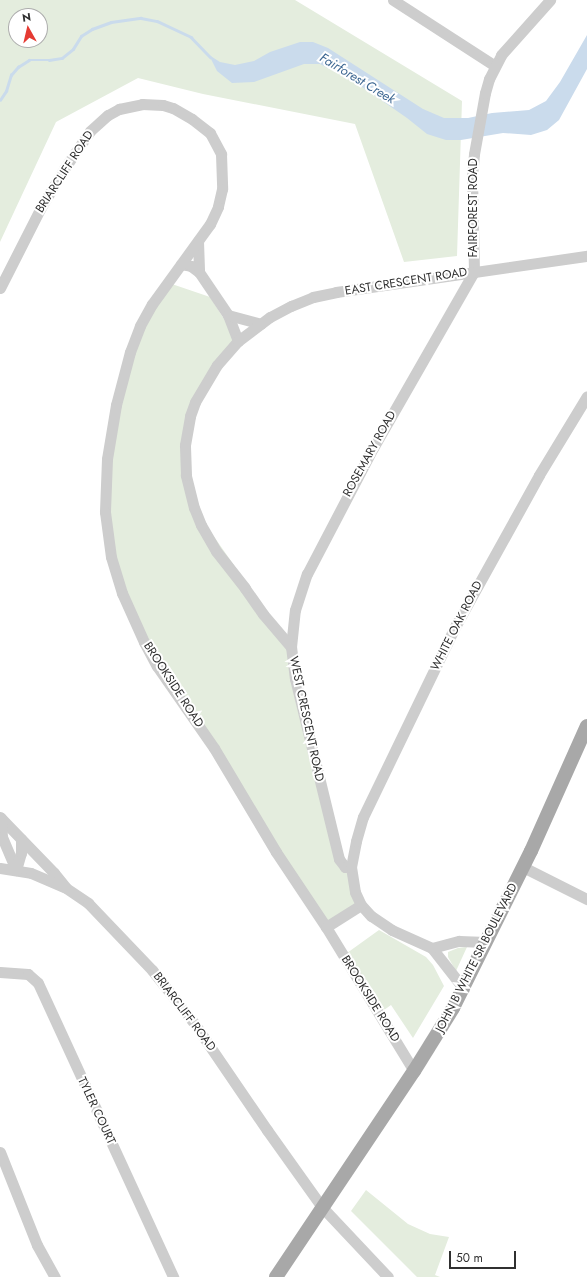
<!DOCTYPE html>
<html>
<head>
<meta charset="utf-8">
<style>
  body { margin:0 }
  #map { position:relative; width:587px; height:1277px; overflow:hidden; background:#fff; font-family:Jost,sans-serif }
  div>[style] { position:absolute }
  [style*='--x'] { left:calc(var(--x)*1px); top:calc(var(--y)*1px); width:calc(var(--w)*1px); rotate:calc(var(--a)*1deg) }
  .green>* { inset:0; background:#e4edde }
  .water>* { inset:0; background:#cadbec }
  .stream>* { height:2.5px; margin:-1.25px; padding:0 1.25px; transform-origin:1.25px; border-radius:1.25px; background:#cadbec }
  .minor>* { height:11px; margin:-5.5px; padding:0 5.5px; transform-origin:5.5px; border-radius:5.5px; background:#cdcdcd }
  .major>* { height:14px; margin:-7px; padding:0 7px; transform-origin:7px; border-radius:7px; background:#a8a8a8 }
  span { translate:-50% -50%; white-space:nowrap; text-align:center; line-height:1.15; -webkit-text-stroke:4px #fff; paint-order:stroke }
  .street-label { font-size:12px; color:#303030 }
  .water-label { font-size:13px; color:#3d6792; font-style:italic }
  .north { position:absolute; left:8px; top:8px; width:40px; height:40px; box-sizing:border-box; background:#fff; border:1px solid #acacac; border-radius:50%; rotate:352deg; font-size:11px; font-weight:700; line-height:16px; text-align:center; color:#303030 }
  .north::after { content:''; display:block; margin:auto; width:14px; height:18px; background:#e53b33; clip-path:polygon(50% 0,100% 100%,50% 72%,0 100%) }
  .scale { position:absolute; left:449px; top:1251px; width:67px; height:18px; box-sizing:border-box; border:2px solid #303030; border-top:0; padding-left:5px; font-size:12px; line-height:14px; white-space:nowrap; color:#303030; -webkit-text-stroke:3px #fff; paint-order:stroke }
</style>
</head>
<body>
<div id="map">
  <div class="green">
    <i style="clip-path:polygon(evenodd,0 0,295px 0,462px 101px,457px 256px,404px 262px,355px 124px,203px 94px,138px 78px,56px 122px,0 242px,0 0,16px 16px,40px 16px,40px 40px,16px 40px,16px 16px)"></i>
    <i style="clip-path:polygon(166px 282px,210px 297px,238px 341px,195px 402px,185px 460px,194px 508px,291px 647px,345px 867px,361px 905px,326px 927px,157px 666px,122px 593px,105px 512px,111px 432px,130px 352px)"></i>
    <i style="clip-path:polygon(379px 930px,426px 957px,433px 965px,444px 986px,413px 1038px,391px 1005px,384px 1010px,347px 953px)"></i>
    <i style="clip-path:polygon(467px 947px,456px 971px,448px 957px,448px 952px,458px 948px)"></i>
    <i style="clip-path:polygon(366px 1190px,408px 1224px,430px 1234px,449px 1237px,435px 1275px,440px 1277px,417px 1277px,351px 1211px)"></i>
  </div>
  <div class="water">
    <i style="clip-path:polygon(587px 35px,587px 69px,559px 120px,547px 130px,531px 135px,503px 133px,461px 140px,446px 140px,427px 134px,407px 118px,355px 82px,320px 64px,304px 64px,254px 82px,232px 83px,217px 71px,209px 55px,220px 62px,235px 65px,254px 61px,270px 52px,300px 42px,313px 42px,328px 48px,423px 109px,444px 118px,468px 118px,492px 113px,529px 110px,546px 101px,560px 82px)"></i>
  </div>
  <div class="stream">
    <i style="--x:0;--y:100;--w:11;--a:-56"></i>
    <i style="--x:6;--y:91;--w:17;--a:-73"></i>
    <i style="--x:11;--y:75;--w:11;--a:-49"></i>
    <i style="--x:18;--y:67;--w:13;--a:-32"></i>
    <i style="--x:29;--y:60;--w:20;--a:0"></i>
    <i style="--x:49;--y:60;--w:13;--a:-9"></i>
    <i style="--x:62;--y:58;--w:14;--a:-39"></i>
    <i style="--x:73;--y:49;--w:15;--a:-58"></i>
    <i style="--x:81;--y:36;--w:13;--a:-32"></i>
    <i style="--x:92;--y:29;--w:20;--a:-20"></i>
    <i style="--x:111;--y:22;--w:30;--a:-8"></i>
    <i style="--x:141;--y:18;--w:16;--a:11"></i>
    <i style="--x:157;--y:21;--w:38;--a:25"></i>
    <i style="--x:191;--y:37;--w:28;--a:46"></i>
  </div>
  <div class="minor">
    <i style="--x:393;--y:0;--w:121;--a:32.9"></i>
    <i style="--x:198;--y:241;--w:31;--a:88"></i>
    <i style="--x:181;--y:264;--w:10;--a:11"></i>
    <i style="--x:191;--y:266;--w:10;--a:37"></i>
    <i style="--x:199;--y:272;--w:52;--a:56"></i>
    <i style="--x:228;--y:315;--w:28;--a:69"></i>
    <i style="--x:0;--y:288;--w:89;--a:-63.1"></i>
    <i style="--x:40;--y:209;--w:47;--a:-59"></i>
    <i style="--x:64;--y:169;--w:46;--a:-55.6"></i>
    <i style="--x:90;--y:131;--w:24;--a:-42"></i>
    <i style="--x:108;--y:115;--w:13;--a:-29"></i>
    <i style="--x:119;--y:109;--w:24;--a:-12"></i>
    <i style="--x:142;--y:104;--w:21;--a:3"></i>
    <i style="--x:163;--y:105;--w:10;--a:17"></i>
    <i style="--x:173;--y:108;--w:22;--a:30"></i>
    <i style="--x:192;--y:119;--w:23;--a:38"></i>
    <i style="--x:210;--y:133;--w:24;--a:62"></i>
    <i style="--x:221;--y:154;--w:35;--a:88"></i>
    <i style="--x:222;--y:189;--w:18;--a:103"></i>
    <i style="--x:218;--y:207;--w:19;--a:115"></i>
    <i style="--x:210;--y:224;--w:99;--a:125.9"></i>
    <i style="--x:152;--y:304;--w:25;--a:119"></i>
    <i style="--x:140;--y:326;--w:28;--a:111"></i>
    <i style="--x:130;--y:352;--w:55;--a:104.8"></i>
    <i style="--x:116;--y:405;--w:55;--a:99.5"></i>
    <i style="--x:107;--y:459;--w:53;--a:92.2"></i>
    <i style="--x:105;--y:512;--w:45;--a:82.4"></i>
    <i style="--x:111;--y:557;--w:38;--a:73"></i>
    <i style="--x:122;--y:593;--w:54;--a:65.8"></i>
    <i style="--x:144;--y:642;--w:27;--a:62"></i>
    <i style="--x:157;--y:666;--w:100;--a:55.2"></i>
    <i style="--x:214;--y:748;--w:121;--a:59.2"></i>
    <i style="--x:276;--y:852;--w:90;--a:56.3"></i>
    <i style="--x:326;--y:927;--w:169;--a:58.6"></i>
    <i style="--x:228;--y:315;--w:34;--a:15"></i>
    <i style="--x:291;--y:647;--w:37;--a:-84"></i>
    <i style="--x:295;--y:610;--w:38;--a:-72"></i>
    <i style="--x:307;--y:574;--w:142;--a:-62.4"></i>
    <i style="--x:373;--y:448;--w:203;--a:-60.2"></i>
    <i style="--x:474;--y:272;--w:95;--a:-91.2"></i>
    <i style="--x:472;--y:177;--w:23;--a:-85"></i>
    <i style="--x:474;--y:154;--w:62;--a:-79.8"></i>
    <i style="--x:485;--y:93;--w:15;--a:-74"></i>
    <i style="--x:489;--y:79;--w:27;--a:-63"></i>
    <i style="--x:501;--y:55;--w:74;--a:-48.3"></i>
    <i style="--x:0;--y:817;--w:78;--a:46"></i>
    <i style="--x:54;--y:873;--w:19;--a:51"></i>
    <i style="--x:66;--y:888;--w:27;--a:34"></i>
    <i style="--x:88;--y:903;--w:93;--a:46.3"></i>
    <i style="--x:152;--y:970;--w:68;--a:51.6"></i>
    <i style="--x:194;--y:1023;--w:130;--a:55.7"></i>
    <i style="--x:267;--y:1130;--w:95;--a:54.5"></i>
    <i style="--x:322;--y:1207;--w:96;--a:46.7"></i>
    <i style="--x:1;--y:818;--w:19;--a:87"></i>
    <i style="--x:2;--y:837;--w:36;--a:67"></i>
    <i style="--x:351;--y:867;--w:6;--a:180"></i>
    <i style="--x:345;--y:867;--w:10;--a:-127"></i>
    <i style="--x:339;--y:859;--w:185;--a:-103.7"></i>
    <i style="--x:295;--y:679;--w:32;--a:-97"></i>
    <i style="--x:291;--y:647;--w:43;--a:-130.3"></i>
    <i style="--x:263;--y:614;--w:32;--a:-125"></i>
    <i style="--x:245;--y:588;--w:47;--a:-128.1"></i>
    <i style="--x:216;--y:551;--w:30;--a:-120"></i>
    <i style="--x:201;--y:525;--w:18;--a:-112"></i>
    <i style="--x:194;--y:508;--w:34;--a:-104"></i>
    <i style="--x:186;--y:475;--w:30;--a:-92"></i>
    <i style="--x:185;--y:445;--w:29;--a:-80"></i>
    <i style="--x:190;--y:416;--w:15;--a:-70"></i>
    <i style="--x:195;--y:402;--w:43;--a:-59.3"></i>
    <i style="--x:217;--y:365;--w:32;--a:-49"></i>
    <i style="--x:238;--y:341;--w:40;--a:-37"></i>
    <i style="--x:270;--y:317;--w:24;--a:-28"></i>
    <i style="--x:291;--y:306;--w:24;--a:-22"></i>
    <i style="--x:313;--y:297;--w:24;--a:-12"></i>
    <i style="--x:336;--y:292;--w:254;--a:-8.2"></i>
    <i style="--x:523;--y:867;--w:72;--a:26.6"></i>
    <i style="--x:0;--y:868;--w:31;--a:9"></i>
    <i style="--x:31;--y:873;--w:36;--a:23"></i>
    <i style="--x:16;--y:870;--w:18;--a:-74"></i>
    <i style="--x:21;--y:853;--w:14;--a:-90"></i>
    <i style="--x:326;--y:927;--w:41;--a:-32.2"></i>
    <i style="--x:432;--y:948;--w:28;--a:-15"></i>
    <i style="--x:459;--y:941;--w:27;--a:2"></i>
    <i style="--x:0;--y:972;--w:28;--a:4"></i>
    <i style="--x:28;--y:974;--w:13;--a:42"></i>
    <i style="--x:38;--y:983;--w:324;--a:65.3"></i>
    <i style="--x:464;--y:989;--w:52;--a:-128"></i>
    <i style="--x:432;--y:948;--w:44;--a:-155.8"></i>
    <i style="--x:392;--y:930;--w:25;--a:-146"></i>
    <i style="--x:371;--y:916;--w:15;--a:-132"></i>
    <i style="--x:361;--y:905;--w:14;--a:-115"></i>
    <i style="--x:355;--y:892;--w:25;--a:-99"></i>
    <i style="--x:351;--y:867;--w:26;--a:-79"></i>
    <i style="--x:356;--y:841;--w:25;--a:-74"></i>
    <i style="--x:363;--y:817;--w:213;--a:-64.2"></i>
    <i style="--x:456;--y:625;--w:171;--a:-61"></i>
    <i style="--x:539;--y:475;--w:92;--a:-58.7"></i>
    <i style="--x:0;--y:1152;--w:100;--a:68.3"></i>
    <i style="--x:37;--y:1245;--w:37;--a:61"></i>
  </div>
  <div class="major">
    <i style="--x:276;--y:1277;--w:248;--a:-56.2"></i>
    <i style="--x:414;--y:1071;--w:74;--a:-58.2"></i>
    <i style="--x:453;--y:1008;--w:175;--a:-63.6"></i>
    <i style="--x:531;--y:851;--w:137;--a:-65.9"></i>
  </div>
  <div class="street-label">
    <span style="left:65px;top:172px;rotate:-57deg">BRIARCLIFF ROAD</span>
    <span style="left:474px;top:208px;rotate:-90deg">FAIRFOREST ROAD</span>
    <span style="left:406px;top:282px;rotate:-9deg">EAST CRESCENT ROAD</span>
    <span style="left:370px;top:454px;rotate:-61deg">ROSEMARY ROAD</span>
    <span style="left:457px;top:626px;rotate:-63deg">WHITE OAK ROAD</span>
    <span style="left:173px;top:685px;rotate:57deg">BROOKSIDE ROAD</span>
    <span style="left:306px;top:719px;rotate:78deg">WEST CRESCENT ROAD</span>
    <span style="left:477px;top:958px;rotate:-63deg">JOHN B WHITE SR BOULEVARD</span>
    <span style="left:370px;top:999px;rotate:58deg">BROOKSIDE ROAD</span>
    <span style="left:184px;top:1012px;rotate:53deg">BRIARCLIFF ROAD</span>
    <span style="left:96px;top:1111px;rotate:65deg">TYLER COURT</span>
  </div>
  <div class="water-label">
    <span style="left:357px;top:79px;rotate:31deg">Fairforest Creek</span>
  </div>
  <div class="north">N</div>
  <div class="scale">50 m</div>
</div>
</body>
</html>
